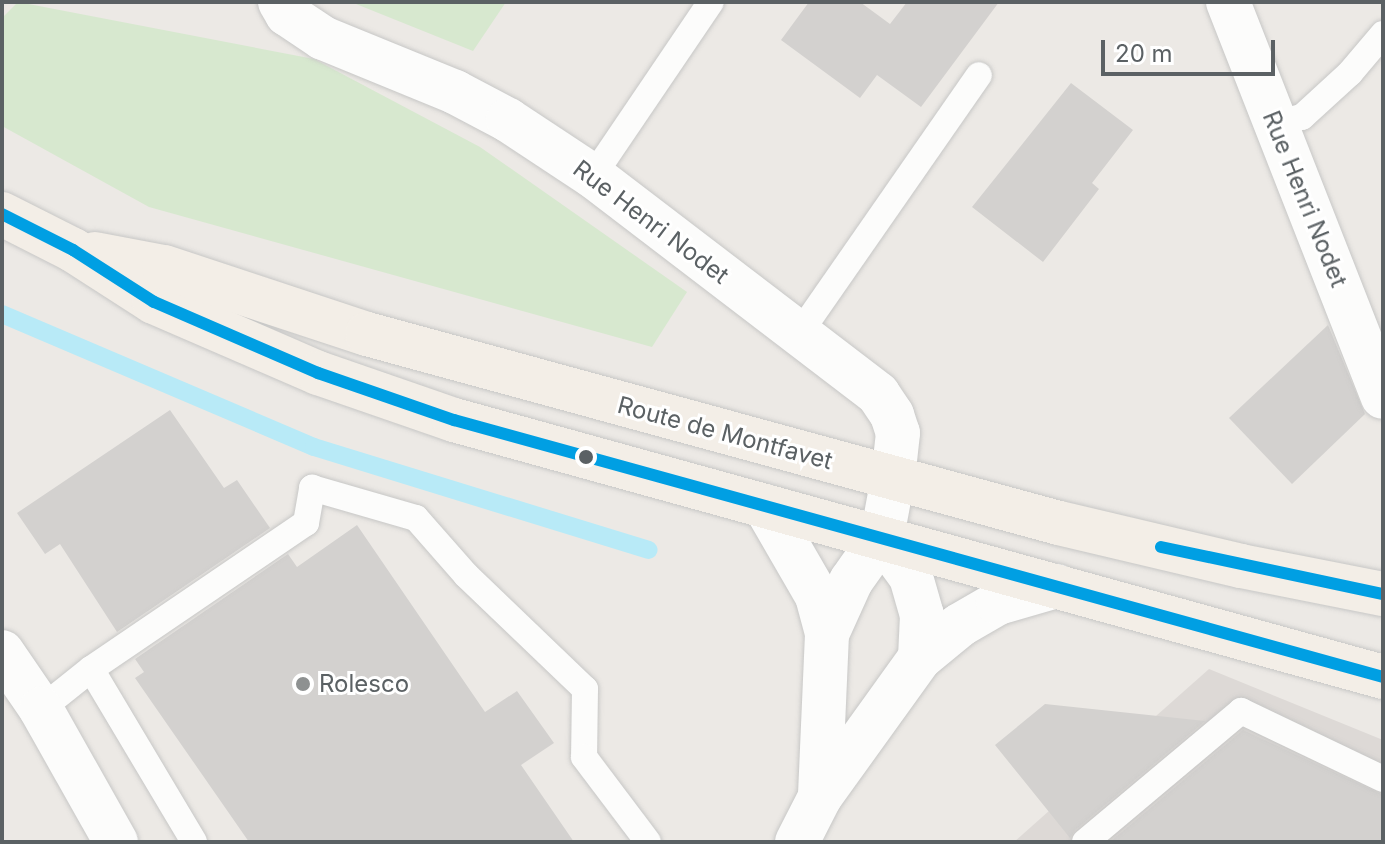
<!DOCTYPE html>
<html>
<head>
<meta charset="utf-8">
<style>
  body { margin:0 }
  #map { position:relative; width:1385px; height:844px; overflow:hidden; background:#ece9e5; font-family:Inter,sans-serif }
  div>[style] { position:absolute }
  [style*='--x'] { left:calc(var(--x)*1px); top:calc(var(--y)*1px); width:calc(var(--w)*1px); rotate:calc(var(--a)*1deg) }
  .industrial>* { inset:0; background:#ddd9d6 }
  .green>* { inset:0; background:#d7e8cf }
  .stream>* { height:18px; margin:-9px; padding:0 9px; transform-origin:9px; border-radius:9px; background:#b8eaf7 }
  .building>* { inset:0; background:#d3d1cf }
  .roads { filter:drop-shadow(0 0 2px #c7c7c6) drop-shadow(0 0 2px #c7c7c6) }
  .service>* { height:26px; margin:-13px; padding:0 13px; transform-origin:13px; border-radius:13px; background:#fcfcfb }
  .minor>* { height:44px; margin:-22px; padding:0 22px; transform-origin:22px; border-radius:22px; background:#fcfcfb }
  .primary>* { height:44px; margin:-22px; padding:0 22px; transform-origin:22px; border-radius:22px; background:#f3eee7 }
  .bus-1>* { height:12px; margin:-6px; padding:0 6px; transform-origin:6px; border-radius:6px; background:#009fe3 }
  .dots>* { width:22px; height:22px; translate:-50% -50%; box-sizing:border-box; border:4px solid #fff; border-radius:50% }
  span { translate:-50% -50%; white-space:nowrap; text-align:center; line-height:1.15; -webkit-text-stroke:6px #fff; paint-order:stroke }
  .street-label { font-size:24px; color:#5b6164 }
  .poi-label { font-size:24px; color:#5b6164 }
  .left { translate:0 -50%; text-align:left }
  .frame { position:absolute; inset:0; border:4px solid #5b6164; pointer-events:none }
  .scale { position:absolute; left:1101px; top:40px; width:174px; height:36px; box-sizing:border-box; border:4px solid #5b6164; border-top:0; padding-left:10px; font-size:24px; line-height:28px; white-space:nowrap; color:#5b6164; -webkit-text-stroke:6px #fff; paint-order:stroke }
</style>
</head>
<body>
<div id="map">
  <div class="industrial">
    <i style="clip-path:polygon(1209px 669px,1383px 740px,1383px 842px,1014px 842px)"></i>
  </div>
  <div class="green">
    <i style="clip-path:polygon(18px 2px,314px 59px,480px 147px,687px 292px,652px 347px,149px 207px,2px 126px,2px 18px)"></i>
    <i style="clip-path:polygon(351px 2px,506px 2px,473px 51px)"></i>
  </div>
  <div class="stream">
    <i style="--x:2;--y:314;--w:339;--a:23.1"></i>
    <i style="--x:314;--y:447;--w:350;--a:17.1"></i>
  </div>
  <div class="building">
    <i style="clip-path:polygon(809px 2px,860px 2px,890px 24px,907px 2px,999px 2px,921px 107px,877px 75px,860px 98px,781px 40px)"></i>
    <i style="clip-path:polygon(1071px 83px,1133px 130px,1092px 183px,1099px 189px,1043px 262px,972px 207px)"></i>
    <i style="clip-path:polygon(1328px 325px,1365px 414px,1292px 484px,1229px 418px)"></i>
    <i style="clip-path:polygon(170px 410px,224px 488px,237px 480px,270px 528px,117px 632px,60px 544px,45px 554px,17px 513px)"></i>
    <i style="clip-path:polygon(357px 525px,485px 712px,517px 691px,554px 743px,521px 765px,574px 842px,249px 842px,135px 678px,144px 672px,135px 659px,288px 554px,297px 567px)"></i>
    <i style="clip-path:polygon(1045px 704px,1205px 721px,1075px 830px,1070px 838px,995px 745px)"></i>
    <i style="clip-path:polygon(1243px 730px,1383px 795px,1383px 842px,1110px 842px)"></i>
  </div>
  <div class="roads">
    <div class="service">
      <i style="--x:1275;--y:124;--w:28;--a:-15"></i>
      <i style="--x:1302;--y:117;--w:65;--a:-42.5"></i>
      <i style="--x:1350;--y:73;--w:51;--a:-49.8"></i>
      <i style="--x:593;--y:176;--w:210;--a:-55.9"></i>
      <i style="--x:799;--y:334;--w:315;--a:-55.2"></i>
      <i style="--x:91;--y:669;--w:201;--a:59.2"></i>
      <i style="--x:41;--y:709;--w:64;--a:-38.7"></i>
      <i style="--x:91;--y:669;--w:260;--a:-34.2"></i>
      <i style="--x:306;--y:523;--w:36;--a:-80"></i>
      <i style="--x:312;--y:488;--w:108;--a:16.1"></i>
      <i style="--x:416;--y:518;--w:76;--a:48.7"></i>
      <i style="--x:466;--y:575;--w:165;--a:43.8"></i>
      <i style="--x:585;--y:689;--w:68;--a:90.8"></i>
      <i style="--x:584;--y:757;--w:106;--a:53"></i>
      <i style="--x:1085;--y:842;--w:204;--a:-40"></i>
      <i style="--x:1241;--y:711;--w:157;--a:25.6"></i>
    </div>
    <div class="minor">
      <i style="--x:280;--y:2;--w:14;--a:60"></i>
      <i style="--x:287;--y:14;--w:43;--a:33.7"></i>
      <i style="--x:323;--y:38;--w:143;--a:22.2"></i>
      <i style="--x:455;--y:92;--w:60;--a:27.8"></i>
      <i style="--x:508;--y:120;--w:102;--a:33.4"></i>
      <i style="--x:593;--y:176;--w:359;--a:37.4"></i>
      <i style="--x:878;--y:394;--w:25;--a:56"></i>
      <i style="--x:892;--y:415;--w:19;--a:72"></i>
      <i style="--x:898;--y:433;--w:45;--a:96.3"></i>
      <i style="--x:893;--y:478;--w:60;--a:100.6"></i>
      <i style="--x:882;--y:537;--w:54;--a:125.2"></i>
      <i style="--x:851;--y:581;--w:58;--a:114.4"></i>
      <i style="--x:827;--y:634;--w:163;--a:92.5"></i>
      <i style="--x:1228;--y:2;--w:424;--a:68.6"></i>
      <i style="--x:765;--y:506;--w:104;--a:60"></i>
      <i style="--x:817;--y:596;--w:39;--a:75"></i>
      <i style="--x:882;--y:537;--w:49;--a:54.1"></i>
      <i style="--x:911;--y:577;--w:40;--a:74"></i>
      <i style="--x:922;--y:615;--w:43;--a:92.7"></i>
      <i style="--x:2;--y:652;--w:69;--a:55.6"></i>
      <i style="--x:41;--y:709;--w:153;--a:60.6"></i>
      <i style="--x:797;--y:842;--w:51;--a:-62.9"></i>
      <i style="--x:820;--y:797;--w:171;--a:-54.3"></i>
      <i style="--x:920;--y:658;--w:52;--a:-39.5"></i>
      <i style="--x:960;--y:625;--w:44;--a:-30.1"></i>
      <i style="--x:998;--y:603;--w:61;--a:-16.1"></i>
    </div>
    <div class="primary">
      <i style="--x:2;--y:214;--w:80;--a:26.9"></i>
      <i style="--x:73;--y:250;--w:96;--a:32.7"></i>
      <i style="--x:154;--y:302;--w:179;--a:23.4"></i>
      <i style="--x:318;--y:373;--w:144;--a:19.1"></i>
      <i style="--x:454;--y:420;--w:964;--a:15.46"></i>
      <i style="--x:95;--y:254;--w:70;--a:10.7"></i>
      <i style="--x:164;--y:267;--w:214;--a:18.3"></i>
      <i style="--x:367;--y:334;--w:717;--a:15.28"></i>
      <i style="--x:1059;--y:523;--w:187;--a:13.3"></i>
      <i style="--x:1241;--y:566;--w:145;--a:11.2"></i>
    </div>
  </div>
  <div class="bus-1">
    <i style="--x:2;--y:214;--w:80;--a:26.9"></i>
    <i style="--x:73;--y:250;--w:96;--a:32.7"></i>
    <i style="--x:154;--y:302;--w:179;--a:23.4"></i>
    <i style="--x:318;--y:373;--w:144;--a:19.1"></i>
    <i style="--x:454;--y:420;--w:964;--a:15.46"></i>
    <i style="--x:1161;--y:547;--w:227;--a:12"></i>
  </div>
  <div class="dots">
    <i style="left:586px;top:457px;background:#5b6164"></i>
    <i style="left:303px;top:684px;background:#8e9191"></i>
  </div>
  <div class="street-label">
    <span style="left:1305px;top:199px;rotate:68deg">Rue Henri Nodet</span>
    <span style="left:651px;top:222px;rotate:37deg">Rue Henri Nodet</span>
    <span style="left:725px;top:433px;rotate:15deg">Route de Montfavet</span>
  </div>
  <div class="poi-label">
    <span class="left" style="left:319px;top:684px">Rolesco</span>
  </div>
  <div class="frame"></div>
  <div class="scale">20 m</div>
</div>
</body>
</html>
